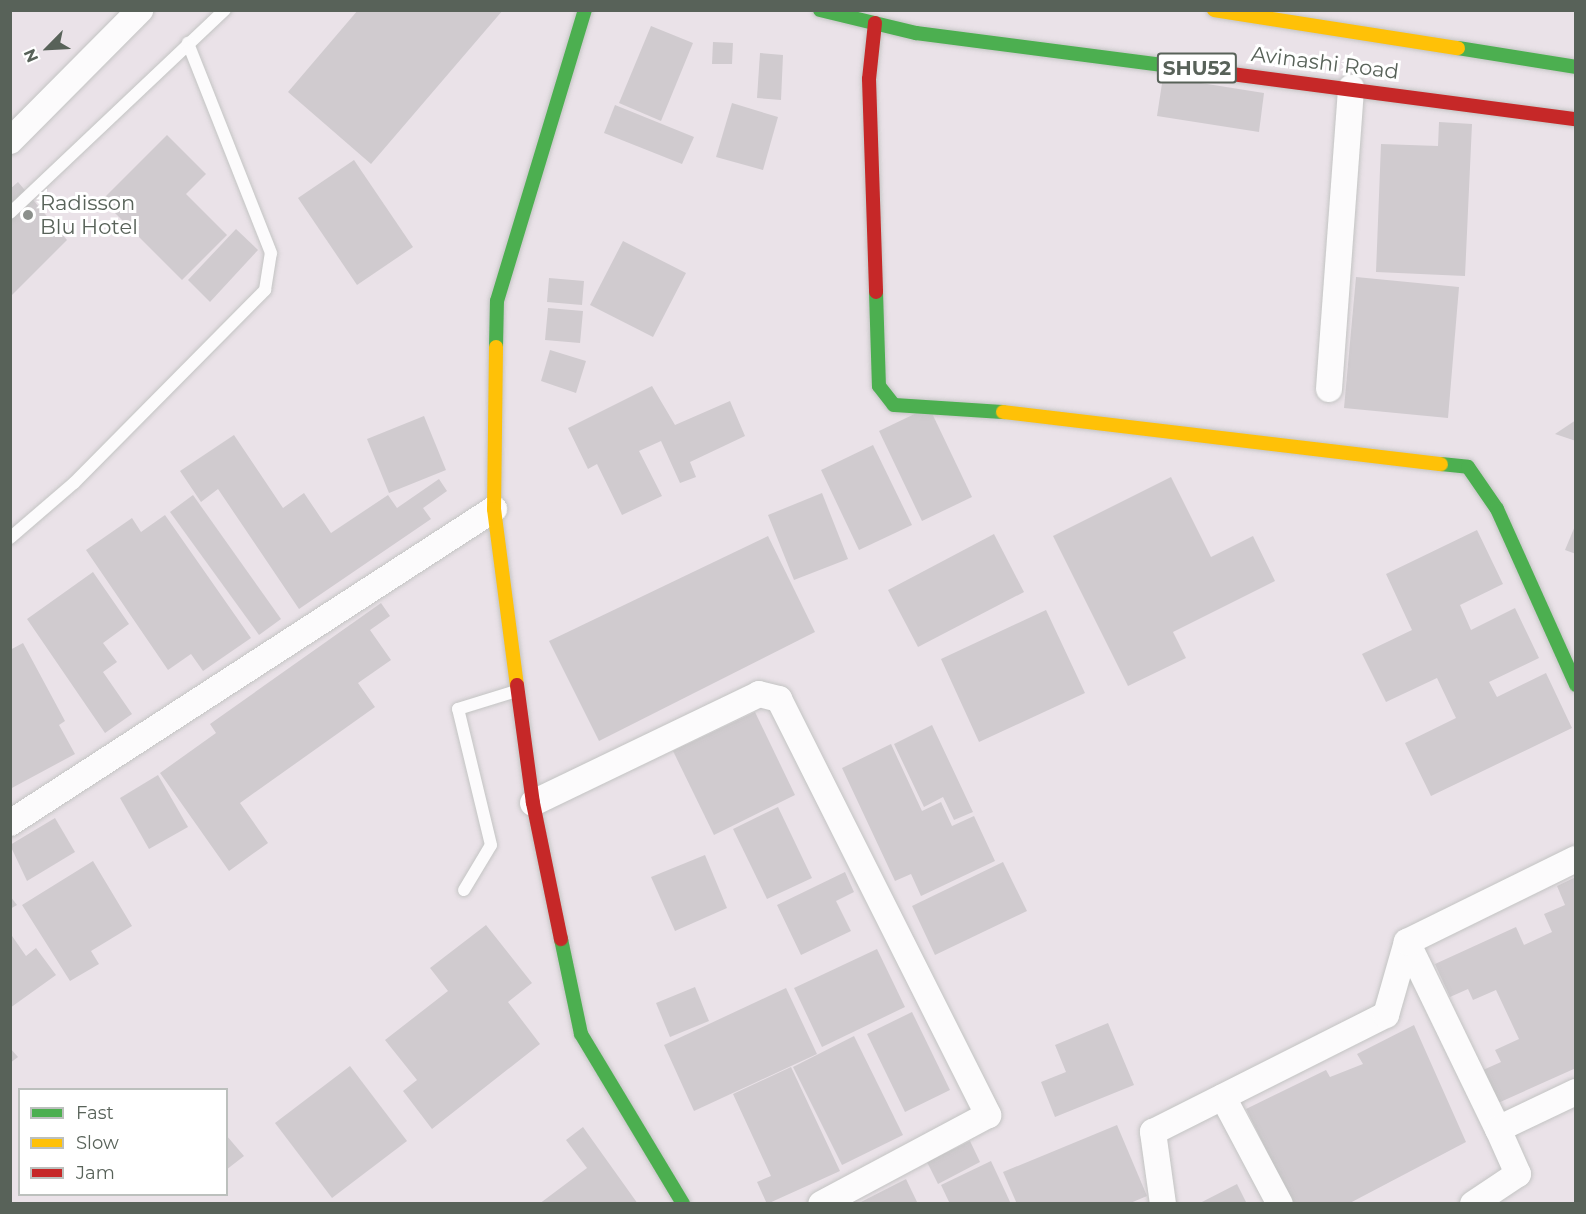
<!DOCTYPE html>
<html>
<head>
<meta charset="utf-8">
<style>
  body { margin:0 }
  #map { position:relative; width:1586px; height:1214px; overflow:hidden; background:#eae2e8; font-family:Montserrat,sans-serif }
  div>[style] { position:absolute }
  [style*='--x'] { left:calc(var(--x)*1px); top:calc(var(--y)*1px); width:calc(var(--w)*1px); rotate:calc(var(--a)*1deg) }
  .building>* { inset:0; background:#d0cbcf }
  .roads { filter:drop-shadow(0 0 2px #c3c4c3) drop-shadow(0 0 2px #c3c4c3) }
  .lane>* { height:12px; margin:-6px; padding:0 6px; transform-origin:6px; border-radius:6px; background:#fcfbfc }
  .street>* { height:26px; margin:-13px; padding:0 13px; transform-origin:13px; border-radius:13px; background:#fcfbfc }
  .fast>* { height:14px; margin:-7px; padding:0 7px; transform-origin:7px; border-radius:7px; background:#4caf50 }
  .slow>* { height:14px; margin:-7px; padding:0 7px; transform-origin:7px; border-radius:7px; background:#ffc107 }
  .jam>* { height:14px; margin:-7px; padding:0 7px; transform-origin:7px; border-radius:7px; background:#c62828 }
  .dots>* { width:16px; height:16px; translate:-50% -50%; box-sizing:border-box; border:3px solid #fff; border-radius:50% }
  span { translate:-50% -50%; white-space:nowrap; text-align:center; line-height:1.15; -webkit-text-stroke:6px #fff; paint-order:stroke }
  .shield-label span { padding:2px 4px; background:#fff; border:2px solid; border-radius:4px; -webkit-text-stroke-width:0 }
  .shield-label { font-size:20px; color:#586259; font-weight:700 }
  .street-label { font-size:21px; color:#586259 }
  .poi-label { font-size:21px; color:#586259 }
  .left { translate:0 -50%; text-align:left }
  .frame { position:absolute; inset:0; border:12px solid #586259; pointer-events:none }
  .legend { position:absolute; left:18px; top:1088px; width:210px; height:108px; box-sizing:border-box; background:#fff; border:2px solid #bcc0bd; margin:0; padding:8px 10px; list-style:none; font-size:18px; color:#586259 }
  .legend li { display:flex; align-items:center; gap:12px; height:30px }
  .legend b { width:30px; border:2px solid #bcc0bd }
  .north { position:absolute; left:18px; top:18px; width:60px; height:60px; -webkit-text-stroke:4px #fff; paint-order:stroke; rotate:246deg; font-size:16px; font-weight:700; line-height:24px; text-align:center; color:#586259 }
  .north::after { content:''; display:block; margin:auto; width:21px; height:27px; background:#586259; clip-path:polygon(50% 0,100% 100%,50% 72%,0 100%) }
</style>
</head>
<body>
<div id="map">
  <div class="building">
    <i style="clip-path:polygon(358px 10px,503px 10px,371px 164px,288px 92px)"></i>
    <i style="clip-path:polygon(651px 26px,693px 43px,661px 121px,619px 103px)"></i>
    <i style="clip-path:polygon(713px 42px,733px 43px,732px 64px,712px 64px)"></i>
    <i style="clip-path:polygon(760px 53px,783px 55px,781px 100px,757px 98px)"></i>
    <i style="clip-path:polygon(1163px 77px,1264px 93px,1259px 132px,1157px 116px)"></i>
    <i style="clip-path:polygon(732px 103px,778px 117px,763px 170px,716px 157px)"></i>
    <i style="clip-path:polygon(615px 105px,694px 137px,682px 164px,604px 133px)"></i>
    <i style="clip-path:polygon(1439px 122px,1472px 124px,1465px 276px,1376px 272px,1381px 144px,1438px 146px)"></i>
    <i style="clip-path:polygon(167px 135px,206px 174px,186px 194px,227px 235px,182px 280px,102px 200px)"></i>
    <i style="clip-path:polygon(354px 160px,413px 247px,357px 285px,298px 198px)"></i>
    <i style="clip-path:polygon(18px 182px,67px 240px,10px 297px,10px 189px)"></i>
    <i style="clip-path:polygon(236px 229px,258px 250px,210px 302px,188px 280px)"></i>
    <i style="clip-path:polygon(623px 241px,686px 273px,653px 337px,590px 305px)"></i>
    <i style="clip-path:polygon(1356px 277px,1459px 287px,1448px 418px,1344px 408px)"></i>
    <i style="clip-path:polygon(549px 278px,584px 281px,582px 305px,547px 302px)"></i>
    <i style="clip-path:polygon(548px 308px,583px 311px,580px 343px,545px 340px)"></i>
    <i style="clip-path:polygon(550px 350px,586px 361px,576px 393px,541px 381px)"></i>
    <i style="clip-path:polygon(652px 386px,675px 425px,730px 401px,745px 436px,690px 462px,696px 477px,680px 483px,661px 441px,639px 451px,662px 496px,622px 515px,597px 464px,588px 469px,568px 428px)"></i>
    <i style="clip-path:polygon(929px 407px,972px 497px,922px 521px,879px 431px)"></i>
    <i style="clip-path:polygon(424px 416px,446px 470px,389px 493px,367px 439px)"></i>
    <i style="clip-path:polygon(1576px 420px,1576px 441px,1555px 434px)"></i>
    <i style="clip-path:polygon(234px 435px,283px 508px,304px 493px,331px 533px,388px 495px,397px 508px,439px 479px,447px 491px,423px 508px,431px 519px,299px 609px,218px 489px,201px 502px,180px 471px)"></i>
    <i style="clip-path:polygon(873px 445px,912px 525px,859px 550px,821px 470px)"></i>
    <i style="clip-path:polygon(1171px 477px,1211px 557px,1253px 536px,1275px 581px,1173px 632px,1186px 658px,1128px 686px,1053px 536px)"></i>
    <i style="clip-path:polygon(822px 493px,848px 559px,794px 580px,768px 515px)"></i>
    <i style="clip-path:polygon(193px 495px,281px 619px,259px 635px,170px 512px)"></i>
    <i style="clip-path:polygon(165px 515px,251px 638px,203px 671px,191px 654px,168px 670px,86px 550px,132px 518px,141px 532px)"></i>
    <i style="clip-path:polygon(1575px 526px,1576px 526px,1576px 554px,1565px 550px)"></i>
    <i style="clip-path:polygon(1477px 530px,1503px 584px,1460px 605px,1471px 630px,1515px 608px,1539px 658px,1489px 682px,1497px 697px,1546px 673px,1572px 728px,1431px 796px,1405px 743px,1456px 718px,1437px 678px,1386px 702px,1362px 654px,1412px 630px,1386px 574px)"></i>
    <i style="clip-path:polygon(994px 534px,1024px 592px,918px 647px,888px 590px)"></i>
    <i style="clip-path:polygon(768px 536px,815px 632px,599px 741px,549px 641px)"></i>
    <i style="clip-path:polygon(93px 572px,129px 624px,103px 643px,117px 662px,103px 672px,132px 714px,105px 733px,27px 619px)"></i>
    <i style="clip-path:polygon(381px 603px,390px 616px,370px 630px,391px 660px,358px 683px,375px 707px,240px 803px,268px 843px,229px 871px,160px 773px,216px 733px,210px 724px)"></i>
    <i style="clip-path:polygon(1046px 610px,1085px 693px,979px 742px,941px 659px)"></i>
    <i style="clip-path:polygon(23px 643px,65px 721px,59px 725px,75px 754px,10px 789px,10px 650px)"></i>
    <i style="clip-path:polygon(755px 712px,795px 795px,714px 835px,673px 751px)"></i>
    <i style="clip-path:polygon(932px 725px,973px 812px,954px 820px,943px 797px,924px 807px,894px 744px)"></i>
    <i style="clip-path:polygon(891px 744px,922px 811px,941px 802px,952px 826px,974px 816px,995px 861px,921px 896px,911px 874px,895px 881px,842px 768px)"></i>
    <i style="clip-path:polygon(158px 775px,188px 827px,149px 849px,120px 798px)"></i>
    <i style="clip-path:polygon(778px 807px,812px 878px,767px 899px,733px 829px)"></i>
    <i style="clip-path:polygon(55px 818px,75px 852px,27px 881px,10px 845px)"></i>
    <i style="clip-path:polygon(705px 855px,727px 908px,675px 931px,651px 877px)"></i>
    <i style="clip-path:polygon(93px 861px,132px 926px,91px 951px,99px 964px,70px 981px,22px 905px)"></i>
    <i style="clip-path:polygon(1003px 862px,1027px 911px,935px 955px,912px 906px)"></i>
    <i style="clip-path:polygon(845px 872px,854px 892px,836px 901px,851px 931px,801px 955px,777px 905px)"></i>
    <i style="clip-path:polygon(1576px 877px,1576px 1068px,1498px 1103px,1483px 1070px,1501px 1062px,1495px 1050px,1519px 1039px,1496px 990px,1473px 1000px,1468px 989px,1450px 997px,1435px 964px,1516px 927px,1524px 945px,1552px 932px,1544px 914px,1565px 905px,1557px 886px)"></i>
    <i style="clip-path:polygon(10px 896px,17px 905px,10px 909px)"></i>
    <i style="clip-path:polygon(486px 925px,532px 983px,508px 1002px,540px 1044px,432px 1129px,403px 1091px,417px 1080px,385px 1040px,448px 991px,430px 968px)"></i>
    <i style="clip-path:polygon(10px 933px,26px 956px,36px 948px,56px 975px,10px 1008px)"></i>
    <i style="clip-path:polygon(877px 949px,905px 1007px,822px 1047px,794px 988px)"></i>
    <i style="clip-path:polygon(695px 987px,709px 1021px,670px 1037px,656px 1003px)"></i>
    <i style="clip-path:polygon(786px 988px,817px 1054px,694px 1111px,664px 1045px)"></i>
    <i style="clip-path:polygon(912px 1012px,950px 1090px,905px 1112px,867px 1034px)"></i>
    <i style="clip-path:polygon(1108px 1023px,1134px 1085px,1055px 1117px,1041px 1082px,1066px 1072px,1055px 1045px)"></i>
    <i style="clip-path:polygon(1414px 1025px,1466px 1142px,1348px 1204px,1293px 1204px,1246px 1109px,1326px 1070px,1330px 1077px,1363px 1064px,1357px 1054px)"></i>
    <i style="clip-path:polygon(854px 1036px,903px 1135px,842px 1165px,793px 1067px)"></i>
    <i style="clip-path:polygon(10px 1048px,18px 1057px,10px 1063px)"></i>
    <i style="clip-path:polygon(350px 1066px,407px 1141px,332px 1198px,275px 1123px)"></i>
    <i style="clip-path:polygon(791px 1067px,840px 1171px,767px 1204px,757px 1182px,771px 1176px,733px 1094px)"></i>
    <i style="clip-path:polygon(1117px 1125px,1147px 1196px,1128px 1204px,1017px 1204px,1003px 1172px)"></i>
    <i style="clip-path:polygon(583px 1127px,638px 1204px,539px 1204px,587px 1168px,566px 1140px)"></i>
    <i style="clip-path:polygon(226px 1135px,244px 1156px,226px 1170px)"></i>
    <i style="clip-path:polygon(970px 1141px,980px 1162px,938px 1184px,927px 1162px)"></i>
    <i style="clip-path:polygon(991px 1161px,1011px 1204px,950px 1204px,941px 1185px)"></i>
    <i style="clip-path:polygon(906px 1179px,918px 1204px,857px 1204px)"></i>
    <i style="clip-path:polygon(1237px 1184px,1247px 1204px,1198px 1204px)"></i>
  </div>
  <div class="roads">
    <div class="lane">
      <i style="--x:10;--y:213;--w:296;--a:-43.4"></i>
      <i style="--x:10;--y:538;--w:84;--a:-40.7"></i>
      <i style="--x:74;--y:483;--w:272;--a:-45.3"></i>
      <i style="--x:265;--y:290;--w:37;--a:-81"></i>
      <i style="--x:271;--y:253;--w:226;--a:-111.6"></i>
      <i style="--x:464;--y:890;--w:52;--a:-59"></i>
      <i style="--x:491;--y:845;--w:140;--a:-103.6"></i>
      <i style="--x:458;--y:709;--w:61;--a:-17.2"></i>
    </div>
    <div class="street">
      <i style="--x:10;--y:141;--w:185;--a:-45.2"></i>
      <i style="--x:1329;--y:389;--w:302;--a:-85.8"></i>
      <i style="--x:533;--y:803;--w:251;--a:-25.7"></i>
      <i style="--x:759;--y:694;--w:21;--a:14"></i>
      <i style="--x:779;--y:699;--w:466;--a:63.3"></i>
      <i style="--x:988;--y:1115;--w:189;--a:151.9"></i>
      <i style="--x:10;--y:823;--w:577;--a:-32.97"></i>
      <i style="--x:1407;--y:942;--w:208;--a:64.1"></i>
      <i style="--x:1223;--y:1097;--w:121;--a:62"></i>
      <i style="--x:1163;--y:1204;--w:73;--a:-97.9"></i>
      <i style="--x:1153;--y:1132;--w:261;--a:-26.7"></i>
      <i style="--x:1386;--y:1015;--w:76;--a:-74"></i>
      <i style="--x:1407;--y:942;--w:188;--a:-26.2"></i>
      <i style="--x:1473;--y:1204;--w:54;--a:-33.7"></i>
      <i style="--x:1518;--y:1174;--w:49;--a:-114"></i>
      <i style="--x:1498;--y:1129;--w:86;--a:-25.4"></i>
    </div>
    <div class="fast">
      <i style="--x:820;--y:10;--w:99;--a:13.5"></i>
      <i style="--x:916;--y:33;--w:272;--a:7.4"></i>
      <i style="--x:1458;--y:48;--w:120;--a:9.1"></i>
      <i style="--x:876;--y:292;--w:94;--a:88.2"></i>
      <i style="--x:879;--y:386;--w:24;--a:52"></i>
      <i style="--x:894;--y:405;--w:109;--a:3.7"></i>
      <i style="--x:496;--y:347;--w:46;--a:-88.8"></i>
      <i style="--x:497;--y:301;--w:304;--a:-73.2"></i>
      <i style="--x:1441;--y:464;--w:27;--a:6"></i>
      <i style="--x:1468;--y:467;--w:51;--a:55.4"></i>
      <i style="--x:1497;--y:509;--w:193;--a:65.8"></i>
      <i style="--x:561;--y:939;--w:97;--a:78.1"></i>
      <i style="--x:581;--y:1034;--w:198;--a:59"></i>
    </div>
    <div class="slow">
      <i style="--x:1214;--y:10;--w:247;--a:8.9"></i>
      <i style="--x:496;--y:347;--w:162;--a:90.7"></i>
      <i style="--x:494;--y:509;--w:177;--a:82.6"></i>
      <i style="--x:1003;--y:412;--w:441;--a:6.8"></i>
    </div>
    <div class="jam">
      <i style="--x:875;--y:23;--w:56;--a:96.1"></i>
      <i style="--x:869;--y:79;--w:213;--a:88.1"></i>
      <i style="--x:1186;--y:68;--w:393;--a:7.5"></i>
      <i style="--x:517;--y:685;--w:119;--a:82.3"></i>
      <i style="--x:533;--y:803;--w:139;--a:78.4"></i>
    </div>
  </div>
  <div class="dots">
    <i style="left:28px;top:215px;background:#8b8f8b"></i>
  </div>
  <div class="shield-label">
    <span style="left:1197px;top:68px">SHU52</span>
  </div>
  <div class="street-label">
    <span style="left:1325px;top:63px;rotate:7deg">Avinashi Road</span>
  </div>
  <div class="poi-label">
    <span class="left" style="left:40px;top:215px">Radisson<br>Blu Hotel</span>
  </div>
  <div class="frame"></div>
  <ul class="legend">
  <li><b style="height:8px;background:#4caf50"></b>Fast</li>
  <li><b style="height:8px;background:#ffc107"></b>Slow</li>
  <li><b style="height:8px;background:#c62828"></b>Jam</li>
  </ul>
  <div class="north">N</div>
</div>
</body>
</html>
